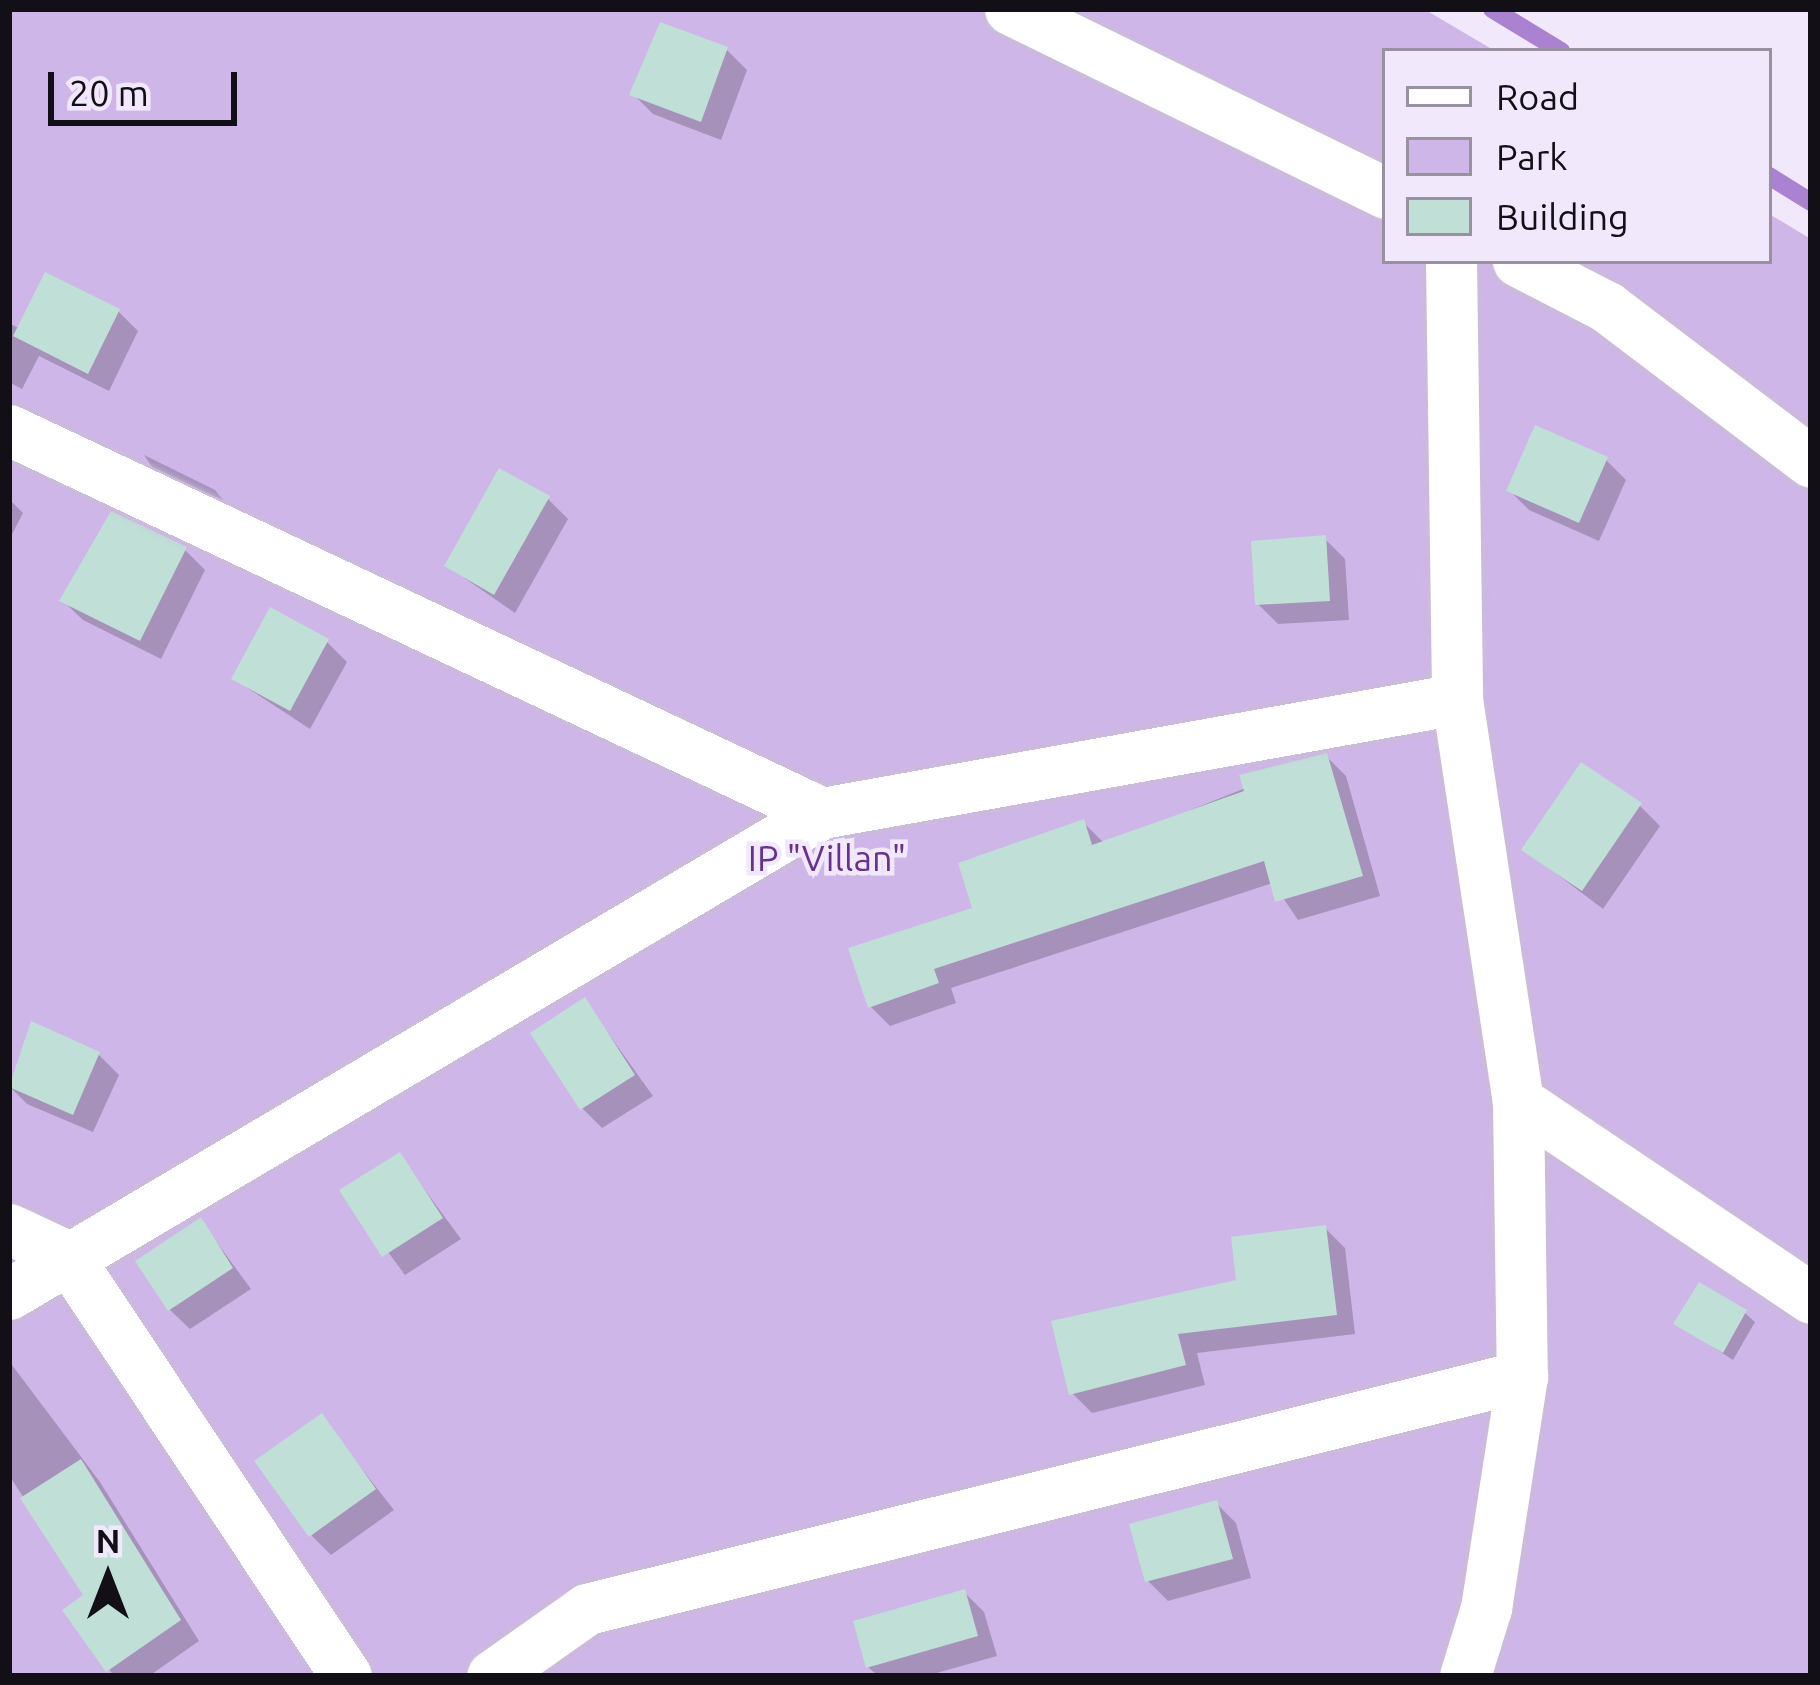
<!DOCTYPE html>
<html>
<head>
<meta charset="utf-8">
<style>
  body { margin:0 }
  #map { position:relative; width:1820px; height:1685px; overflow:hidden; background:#f2e8fc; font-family:Ubuntu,sans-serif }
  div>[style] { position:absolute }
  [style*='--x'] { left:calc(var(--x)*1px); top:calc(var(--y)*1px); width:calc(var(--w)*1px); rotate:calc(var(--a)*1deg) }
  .green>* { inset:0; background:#cfb6e9 }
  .shadow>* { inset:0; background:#0003 }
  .stream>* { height:18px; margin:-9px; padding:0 9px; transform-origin:9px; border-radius:9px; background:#ab81d1 }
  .building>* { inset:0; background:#bfdfd7 }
  .roads { filter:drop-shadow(0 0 3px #c9bdd5) drop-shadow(0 0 3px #c9bdd5) }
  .minor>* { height:51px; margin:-25.5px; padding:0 25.5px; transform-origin:25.5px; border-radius:25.5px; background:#fff }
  span { translate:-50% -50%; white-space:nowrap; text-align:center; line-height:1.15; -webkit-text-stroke:9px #f2e8fc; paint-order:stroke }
  .park-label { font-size:36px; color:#67318f }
  .frame { position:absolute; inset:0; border:12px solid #130f17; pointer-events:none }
  .legend { position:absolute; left:1382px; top:48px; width:390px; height:216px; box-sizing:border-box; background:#f2e8fc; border:3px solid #9991a0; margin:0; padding:15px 21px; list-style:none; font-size:36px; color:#130f17 }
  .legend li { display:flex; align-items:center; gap:24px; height:60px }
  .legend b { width:60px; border:3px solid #9991a0 }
  .north { position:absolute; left:48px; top:1517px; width:120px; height:120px; -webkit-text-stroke:9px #f2e8fc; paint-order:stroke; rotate:0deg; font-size:33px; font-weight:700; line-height:48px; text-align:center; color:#130f17 }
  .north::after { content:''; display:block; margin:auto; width:42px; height:54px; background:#130f17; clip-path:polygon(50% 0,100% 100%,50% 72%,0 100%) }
  .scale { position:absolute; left:48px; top:72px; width:189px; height:54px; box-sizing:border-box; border:6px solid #130f17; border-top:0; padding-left:15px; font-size:36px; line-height:42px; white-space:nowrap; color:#130f17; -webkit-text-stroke:9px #f2e8fc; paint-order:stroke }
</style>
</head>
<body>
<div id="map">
  <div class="green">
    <i style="clip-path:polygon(9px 9px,1424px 9px,1495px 51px,1385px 51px,1385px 261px,1769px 261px,1769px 214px,1811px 239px,1811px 1676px,9px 1676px)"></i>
  </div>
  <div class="shadow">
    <i style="clip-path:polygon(727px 50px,747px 70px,721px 140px,653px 114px,633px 94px)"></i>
    <i style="clip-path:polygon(118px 311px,138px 331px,109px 391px,39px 356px,22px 389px,9px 382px,9px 323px,20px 329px)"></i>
    <i style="clip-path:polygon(144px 455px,215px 490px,224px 501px,152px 467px)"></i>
    <i style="clip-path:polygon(1606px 460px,1626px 480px,1599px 541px,1529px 510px,1509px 490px)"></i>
    <i style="clip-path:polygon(9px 499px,23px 513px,9px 540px)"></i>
    <i style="clip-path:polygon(548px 499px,568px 519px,515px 613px,447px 566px)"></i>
    <i style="clip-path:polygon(1325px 539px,1345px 559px,1349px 620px,1278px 624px,1258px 604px)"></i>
    <i style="clip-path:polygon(185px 550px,205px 570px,161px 659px,83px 620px,63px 601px)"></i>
    <i style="clip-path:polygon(327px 642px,347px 662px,310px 729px,234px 679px)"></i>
    <i style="clip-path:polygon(1326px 756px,1346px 776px,1380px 896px,1298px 920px,1273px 883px,951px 988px,956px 1003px,890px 1026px,870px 1006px,975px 910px,962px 864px,1084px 823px,1105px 844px)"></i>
    <i style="clip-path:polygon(1640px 806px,1660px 826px,1603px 909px,1525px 850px)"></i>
    <i style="clip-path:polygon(585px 1001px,653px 1096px,602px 1128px,582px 1108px)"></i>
    <i style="clip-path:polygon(33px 1025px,99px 1055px,119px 1075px,93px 1132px,27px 1104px,9px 1086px)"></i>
    <i style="clip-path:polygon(399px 1155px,461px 1239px,405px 1275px,343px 1191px)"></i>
    <i style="clip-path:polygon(201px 1221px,251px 1289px,190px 1329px,170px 1310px)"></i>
    <i style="clip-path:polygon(1325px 1228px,1345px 1248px,1355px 1334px,1197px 1353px,1205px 1385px,1092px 1413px,1072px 1393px)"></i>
    <i style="clip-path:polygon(1745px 1313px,1755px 1322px,1733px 1360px,1677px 1324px)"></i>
    <i style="clip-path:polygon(9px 1361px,100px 1482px,199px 1641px,149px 1676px,114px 1676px,66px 1611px,87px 1596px,9px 1475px)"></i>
    <i style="clip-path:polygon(321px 1417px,394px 1510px,331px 1555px,311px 1535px)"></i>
    <i style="clip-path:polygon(1216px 1503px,1236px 1523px,1251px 1578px,1168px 1601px,1148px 1581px)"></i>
    <i style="clip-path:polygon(964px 1592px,984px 1612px,997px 1656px,926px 1676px,878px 1676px,868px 1667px)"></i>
  </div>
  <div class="stream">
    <i style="--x:1492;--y:9;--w:81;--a:31.3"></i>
    <i style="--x:1769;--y:176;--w:49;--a:31.8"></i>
  </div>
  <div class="building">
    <i style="clip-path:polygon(660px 22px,728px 47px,701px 122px,629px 95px)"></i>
    <i style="clip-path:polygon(45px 272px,120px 309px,88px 374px,13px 336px)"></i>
    <i style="clip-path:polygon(1535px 425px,1608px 457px,1579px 523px,1506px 491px)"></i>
    <i style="clip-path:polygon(499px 468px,550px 496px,494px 595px,444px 566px)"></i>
    <i style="clip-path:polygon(111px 511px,187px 547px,140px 641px,59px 601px)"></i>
    <i style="clip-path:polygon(1326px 535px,1330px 601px,1255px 605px,1251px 541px)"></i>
    <i style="clip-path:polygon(270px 607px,329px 639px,290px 711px,231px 679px)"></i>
    <i style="clip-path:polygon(1327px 753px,1363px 876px,1275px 902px,1264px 861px,934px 969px,939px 983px,868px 1008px,848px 948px,972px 908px,958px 863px,1084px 819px,1092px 845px,1244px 791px,1239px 775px)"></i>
    <i style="clip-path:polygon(1581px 762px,1642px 803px,1582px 891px,1521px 850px)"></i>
    <i style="clip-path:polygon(585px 997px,635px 1075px,580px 1110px,530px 1033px)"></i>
    <i style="clip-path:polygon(31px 1021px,100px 1052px,73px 1115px,9px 1087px)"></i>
    <i style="clip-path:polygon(400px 1152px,443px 1218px,382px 1257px,339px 1190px)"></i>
    <i style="clip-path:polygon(201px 1217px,233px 1268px,168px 1311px,135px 1261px)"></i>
    <i style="clip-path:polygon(1326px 1225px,1337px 1315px,1178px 1334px,1186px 1365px,1069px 1395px,1051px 1321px,1236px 1280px,1231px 1237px)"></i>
    <i style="clip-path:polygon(1699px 1282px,1747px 1310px,1723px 1353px,1673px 1324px)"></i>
    <i style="clip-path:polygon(322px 1413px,376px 1489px,309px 1537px,254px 1461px)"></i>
    <i style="clip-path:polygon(81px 1459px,181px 1620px,106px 1672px,62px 1610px,83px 1595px,20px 1498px)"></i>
    <i style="clip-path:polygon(1217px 1500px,1233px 1559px,1145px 1582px,1129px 1524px)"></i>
    <i style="clip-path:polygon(965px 1589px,978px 1636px,866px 1668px,853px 1621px)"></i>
  </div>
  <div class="roads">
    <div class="minor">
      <i style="--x:1010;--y:9;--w:418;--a:26.1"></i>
      <i style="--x:1451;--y:261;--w:438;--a:89.2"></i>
      <i style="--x:1457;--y:699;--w:407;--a:81.4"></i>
      <i style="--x:1518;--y:1101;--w:275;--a:89.2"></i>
      <i style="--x:1522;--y:1376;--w:235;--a:98.8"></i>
      <i style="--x:1486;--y:1608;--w:71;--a:107.2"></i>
      <i style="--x:1518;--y:261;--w:100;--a:27.3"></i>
      <i style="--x:1607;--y:307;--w:256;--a:37.2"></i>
      <i style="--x:9;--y:430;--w:899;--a:25.22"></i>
      <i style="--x:1518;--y:1101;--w:353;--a:33.9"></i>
      <i style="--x:9;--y:1229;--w:64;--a:25"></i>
      <i style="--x:67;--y:1256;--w:504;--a:56.4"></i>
      <i style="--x:9;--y:1294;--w:945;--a:-30.61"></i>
      <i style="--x:822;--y:813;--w:645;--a:-10.18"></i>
      <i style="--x:492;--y:1676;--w:116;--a:-35.2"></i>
      <i style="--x:587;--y:1609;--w:964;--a:-13.99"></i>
    </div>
  </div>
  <div class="park-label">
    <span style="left:827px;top:858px">IP "Villan"</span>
  </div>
  <div class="frame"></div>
  <ul class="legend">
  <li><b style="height:15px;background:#fff"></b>Road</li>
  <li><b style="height:33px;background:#cfb6e9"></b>Park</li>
  <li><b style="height:33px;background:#bfdfd7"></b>Building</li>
  </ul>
  <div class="north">N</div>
  <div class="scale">20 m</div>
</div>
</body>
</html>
